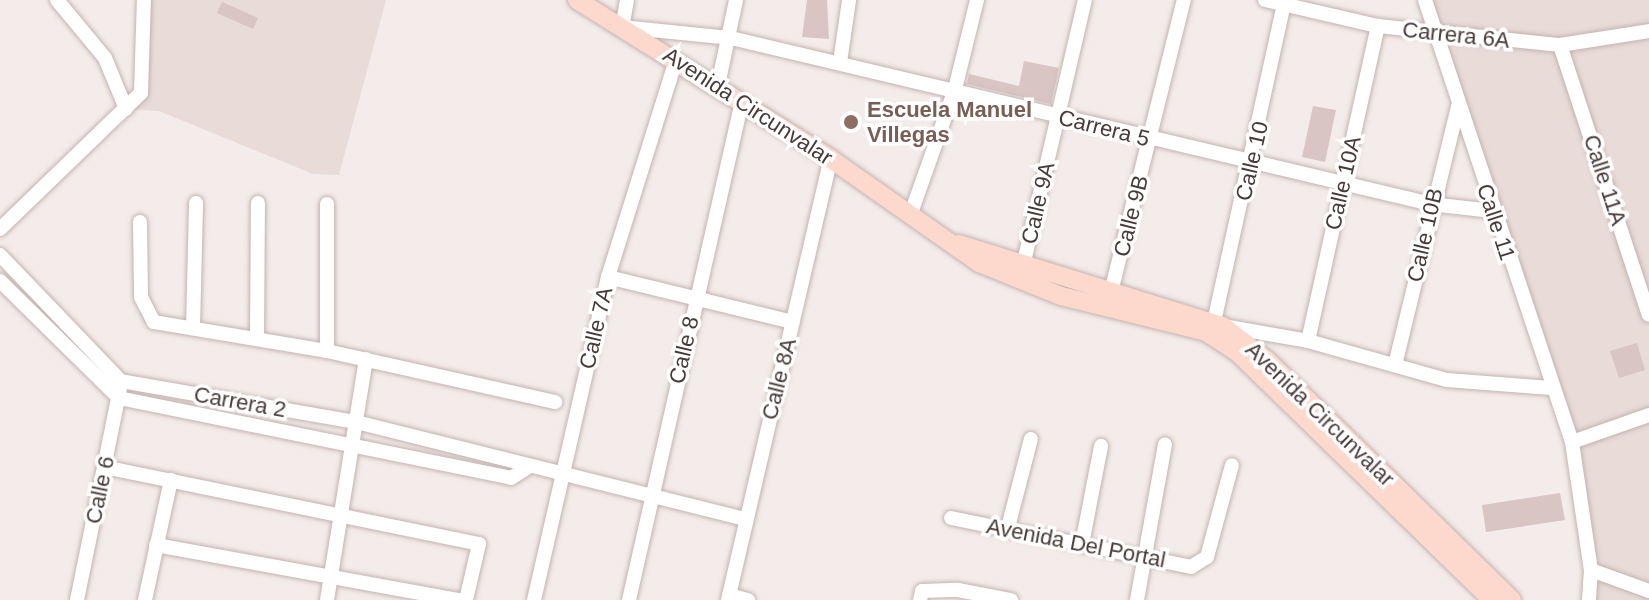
<!DOCTYPE html>
<html>
<head>
<meta charset="utf-8">
<style>
  body { margin:0 }
  #map { position:relative; width:1649px; height:600px; overflow:hidden; background:#f4ecea; font-family:Arial,sans-serif }
  div>[style] { position:absolute }
  [style*='--x'] { left:calc(var(--x)*1px); top:calc(var(--y)*1px); width:calc(var(--w)*1px); rotate:calc(var(--a)*1deg) }
  .residential>* { inset:0; background:#e8dbd8 }
  .building>* { inset:0; background:#d9c5c3 }
  .roads { filter:drop-shadow(0 0 2px #c3b3b0) drop-shadow(0 0 2px #c3b3b0) }
  .street>* { height:14px; margin:-7px; padding:0 7px; transform-origin:7px; border-radius:7px; background:#fff }
  .secondary>* { height:18px; margin:-9px; padding:0 9px; transform-origin:9px; border-radius:9px; background:#fdd8cc }
  .dots>* { width:22px; height:22px; translate:-50% -50%; box-sizing:border-box; border:4px solid #fff; border-radius:50% }
  span { translate:-50% -50%; white-space:nowrap; text-align:center; line-height:1.15; -webkit-text-stroke:7px #fff; paint-order:stroke }
  .street-label { font-size:22px; color:#483a38 }
  .education-label { font-size:22px; color:#785e54; font-weight:700 }
  .left { translate:0 -50%; text-align:left }
</style>
</head>
<body>
<div id="map">
  <div class="residential">
    <i style="clip-path:polygon(144px 0,386px 0,339px 175px,313px 174px,159px 111px,126px 109px,141px 93px)"></i>
    <i style="clip-path:polygon(1425px 0,1649px 0,1649px 600px,1589px 600px,1572px 442px)"></i>
  </div>
  <div class="building">
    <i style="clip-path:polygon(807px 0,827px 0,829px 39px,802px 37px)"></i>
    <i style="clip-path:polygon(222px 2px,258px 18px,253px 29px,217px 13px)"></i>
    <i style="clip-path:polygon(1024px 61px,1059px 68px,1051px 104px,967px 84px,969px 74px,1019px 86px)"></i>
    <i style="clip-path:polygon(1313px 106px,1336px 110px,1325px 162px,1302px 157px)"></i>
    <i style="clip-path:polygon(1637px 343px,1645px 370px,1619px 378px,1610px 351px)"></i>
    <i style="clip-path:polygon(1560px 493px,1565px 520px,1486px 532px,1482px 505px)"></i>
  </div>
  <div class="roads">
    <div class="street">
      <i style="--x:57;--y:0;--w:75;--a:50.4"></i>
      <i style="--x:105;--y:58;--w:55;--a:67.6"></i>
      <i style="--x:627;--y:0;--w:27;--a:100"></i>
      <i style="--x:622;--y:27;--w:110;--a:5.8"></i>
      <i style="--x:731;--y:38;--w:719;--a:13.34"></i>
      <i style="--x:1431;--y:204;--w:61;--a:6.5"></i>
      <i style="--x:1265;--y:0;--w:116;--a:13"></i>
      <i style="--x:1378;--y:26;--w:183;--a:6"></i>
      <i style="--x:1560;--y:45;--w:90;--a:-8.9"></i>
      <i style="--x:1425;--y:0;--w:466;--a:71.6"></i>
      <i style="--x:1572;--y:442;--w:129;--a:81.6"></i>
      <i style="--x:1591;--y:570;--w:30;--a:94"></i>
      <i style="--x:1560;--y:45;--w:284;--a:71.8"></i>
      <i style="--x:840;--y:62;--w:63;--a:-81.7"></i>
      <i style="--x:718;--y:85;--w:87;--a:-78"></i>
      <i style="--x:327;--y:204;--w:147;--a:90"></i>
      <i style="--x:910;--y:216;--w:135;--a:-70.5"></i>
      <i style="--x:955;--y:89;--w:92;--a:-76.1"></i>
      <i style="--x:140;--y:222;--w:75;--a:89.2"></i>
      <i style="--x:141;--y:297;--w:28;--a:63"></i>
      <i style="--x:154;--y:322;--w:175;--a:9.5"></i>
      <i style="--x:327;--y:351;--w:234;--a:12.6"></i>
      <i style="--x:0;--y:229;--w:196;--a:-44"></i>
      <i style="--x:141;--y:93;--w:93;--a:-88.2"></i>
      <i style="--x:0;--y:255;--w:175;--a:46.2"></i>
      <i style="--x:121;--y:381;--w:239;--a:9.9"></i>
      <i style="--x:356;--y:422;--w:400;--a:14"></i>
      <i style="--x:1023;--y:266;--w:273;--a:-76.9"></i>
      <i style="--x:608;--y:277;--w:190;--a:13.7"></i>
      <i style="--x:0;--y:281;--w:167;--a:44.5"></i>
      <i style="--x:119;--y:398;--w:400;--a:11.5"></i>
      <i style="--x:511;--y:478;--w:19;--a:-32"></i>
      <i style="--x:1111;--y:292;--w:301;--a:-76"></i>
      <i style="--x:1214;--y:322;--w:330;--a:-77.6"></i>
      <i style="--x:1223;--y:326;--w:86;--a:10"></i>
      <i style="--x:1308;--y:341;--w:144;--a:15.7"></i>
      <i style="--x:1447;--y:380;--w:104;--a:4.4"></i>
      <i style="--x:193;--y:328;--w:125;--a:-88.6"></i>
      <i style="--x:257;--y:338;--w:135;--a:-89.6"></i>
      <i style="--x:1308;--y:341;--w:323;--a:-77.5"></i>
      <i style="--x:1395;--y:365;--w:267;--a:-76.3"></i>
      <i style="--x:1572;--y:442;--w:82;--a:-19.3"></i>
      <i style="--x:104;--y:467;--w:383;--a:11.6"></i>
      <i style="--x:479;--y:544;--w:57;--a:103.1"></i>
      <i style="--x:951;--y:518;--w:245;--a:11.5"></i>
      <i style="--x:1191;--y:567;--w:19;--a:-32"></i>
      <i style="--x:1207;--y:557;--w:95;--a:-74.8"></i>
      <i style="--x:1007;--y:531;--w:95;--a:-75.4"></i>
      <i style="--x:1082;--y:544;--w:100;--a:-79"></i>
      <i style="--x:156;--y:545;--w:308;--a:10.3"></i>
      <i style="--x:1591;--y:570;--w:62;--a:19.9"></i>
      <i style="--x:729;--y:595;--w:20;--a:15"></i>
      <i style="--x:77;--y:600;--w:215;--a:-78.5"></i>
      <i style="--x:145;--y:600;--w:123;--a:-77.8"></i>
      <i style="--x:327;--y:600;--w:244;--a:-80.8"></i>
      <i style="--x:534;--y:600;--w:331;--a:-77.1"></i>
      <i style="--x:608;--y:277;--w:227;--a:-72.6"></i>
      <i style="--x:629;--y:600;--w:512;--a:-77.24"></i>
      <i style="--x:728;--y:600;--w:453;--a:-76.9"></i>
      <i style="--x:920;--y:600;--w:9;--a:-77"></i>
      <i style="--x:922;--y:591;--w:36;--a:-2"></i>
      <i style="--x:958;--y:590;--w:54;--a:10.7"></i>
      <i style="--x:1137;--y:600;--w:158;--a:-79.8"></i>
    </div>
    <div class="secondary">
      <i style="--x:577;--y:0;--w:300;--a:32"></i>
      <i style="--x:831;--y:159;--w:181;--a:35.1"></i>
      <i style="--x:979;--y:263;--w:88;--a:21.9"></i>
      <i style="--x:1061;--y:296;--w:149;--a:13.9"></i>
      <i style="--x:1206;--y:332;--w:37;--a:33"></i>
      <i style="--x:1237;--y:352;--w:356;--a:44.2"></i>
      <i style="--x:959;--y:244;--w:276;--a:17.3"></i>
      <i style="--x:1223;--y:326;--w:58;--a:38"></i>
      <i style="--x:1269;--y:362;--w:340;--a:44.4"></i>
    </div>
  </div>
  <div class="dots">
    <i style="left:851px;top:122px;background:#8d6e63"></i>
  </div>
  <div class="street-label">
    <span style="left:1456px;top:35px;rotate:6deg">Carrera 6A</span>
    <span style="left:748px;top:106px;rotate:33deg">Avenida Circunvalar</span>
    <span style="left:1104px;top:128px;rotate:14deg">Carrera 5</span>
    <span style="left:1252px;top:161px;rotate:-77deg">Calle 10</span>
    <span style="left:1605px;top:180px;rotate:72deg">Calle 11A</span>
    <span style="left:1343px;top:183px;rotate:-77deg">Calle 10A</span>
    <span style="left:1038px;top:203px;rotate:-77deg">Calle 9A</span>
    <span style="left:1131px;top:216px;rotate:-76deg">Calle 9B</span>
    <span style="left:1496px;top:222px;rotate:72deg">Calle 11</span>
    <span style="left:1425px;top:235px;rotate:-77deg">Calle 10B</span>
    <span style="left:596px;top:328px;rotate:-77deg">Calle 7A</span>
    <span style="left:684px;top:350px;rotate:-77deg">Calle 8</span>
    <span style="left:779px;top:379px;rotate:-76deg">Calle 8A</span>
    <span style="left:240px;top:402px;rotate:10deg">Carrera 2</span>
    <span style="left:1320px;top:414px;rotate:44deg">Avenida Circunvalar</span>
    <span style="left:100px;top:490px;rotate:-78deg">Calle 6</span>
    <span style="left:1076px;top:543px;rotate:11deg">Avenida Del Portal</span>
  </div>
  <div class="education-label">
    <span class="left" style="left:867px;top:122px">Escuela Manuel<br>Villegas</span>
  </div>
</div>
</body>
</html>
